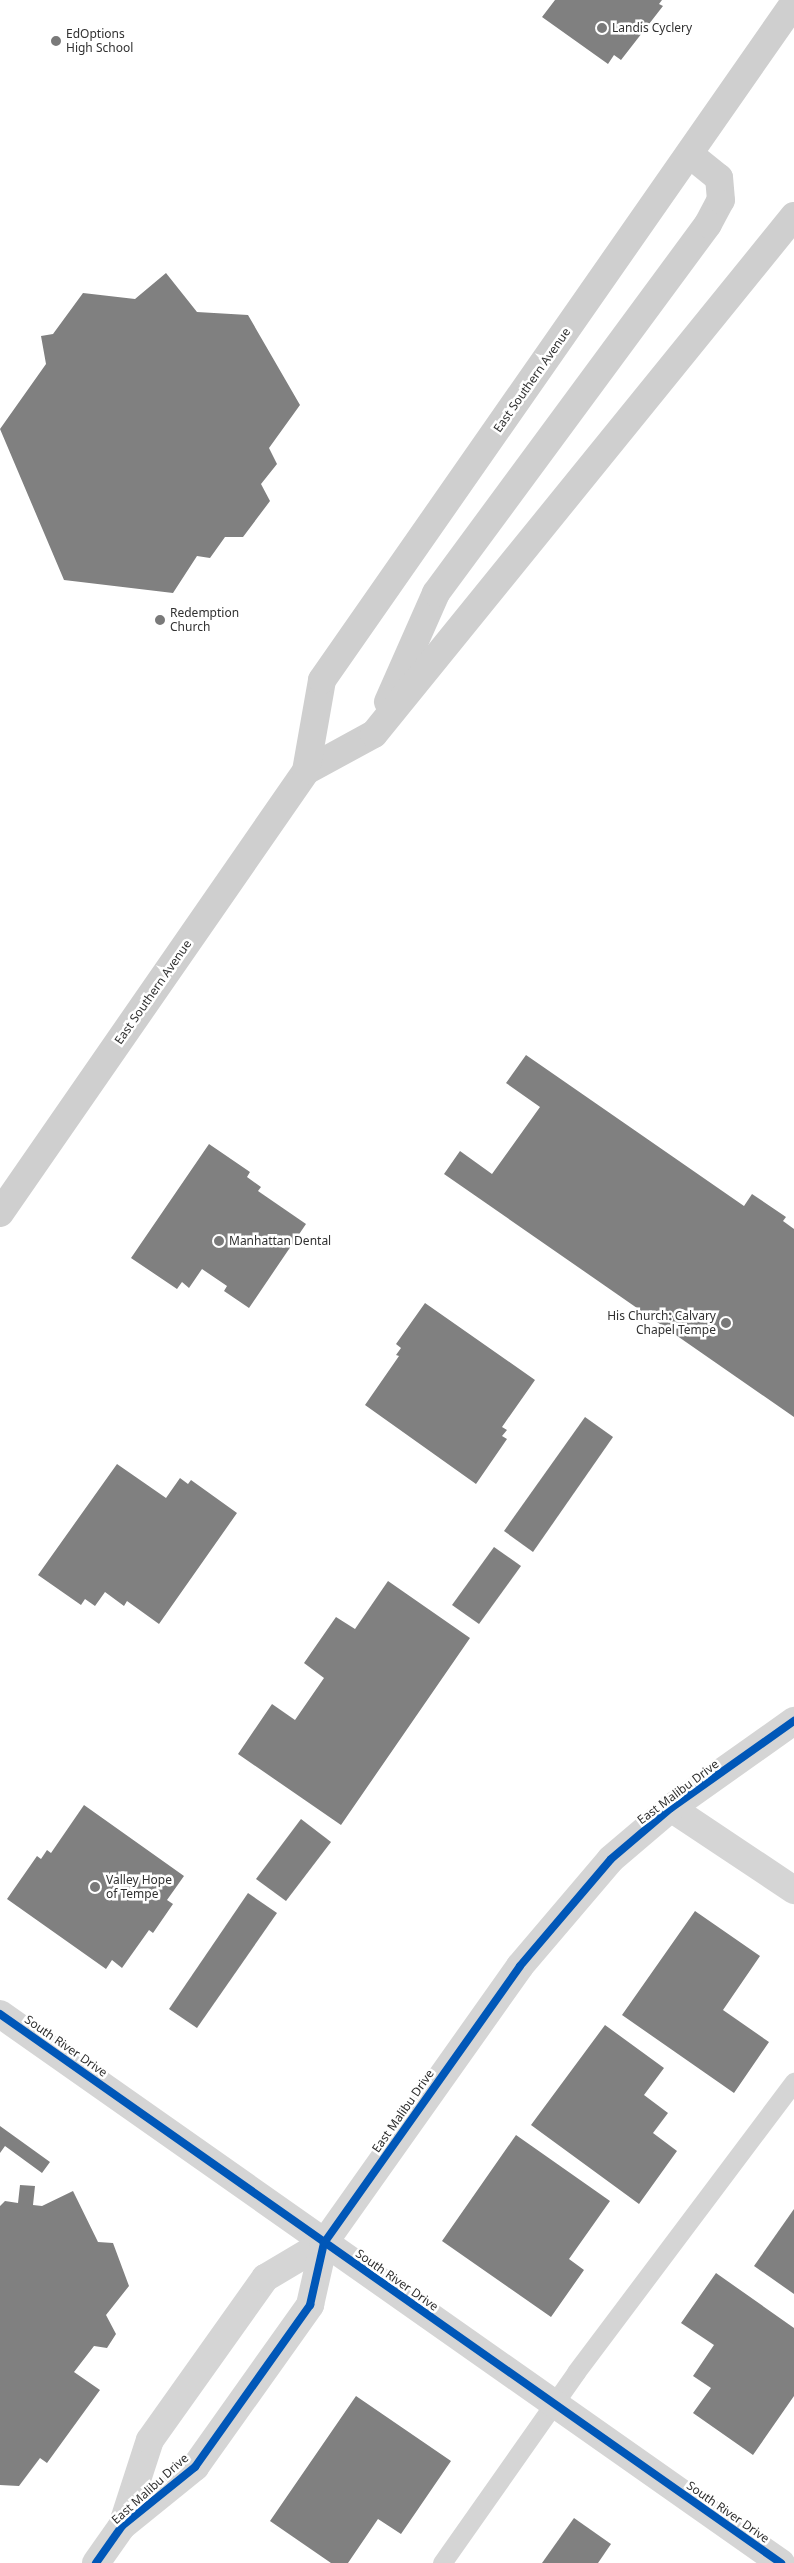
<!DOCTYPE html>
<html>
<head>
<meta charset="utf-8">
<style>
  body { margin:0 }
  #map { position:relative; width:794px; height:2563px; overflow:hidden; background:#fff; font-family:"Noto Sans",sans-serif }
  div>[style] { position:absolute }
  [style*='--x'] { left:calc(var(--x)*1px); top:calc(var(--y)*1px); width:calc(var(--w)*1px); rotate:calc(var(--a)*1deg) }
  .building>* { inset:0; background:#808080 }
  .service>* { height:19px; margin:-9.5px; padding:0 9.5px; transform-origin:9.5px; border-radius:9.5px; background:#d5d5d5 }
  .minor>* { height:28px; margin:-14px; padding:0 14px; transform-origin:14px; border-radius:14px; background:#d5d5d5 }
  .secondary>* { height:28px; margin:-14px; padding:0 14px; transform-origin:14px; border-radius:14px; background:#cfcfcf }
  .cycleway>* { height:8px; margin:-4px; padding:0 4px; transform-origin:4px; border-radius:4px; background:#0057b8 }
  .dots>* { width:14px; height:14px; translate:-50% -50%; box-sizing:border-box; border:2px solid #fff; border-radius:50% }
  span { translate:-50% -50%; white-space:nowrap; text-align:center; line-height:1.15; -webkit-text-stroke:5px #fff; paint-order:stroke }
  .poi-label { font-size:12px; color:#313131 }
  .left { translate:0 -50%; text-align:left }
  .right { translate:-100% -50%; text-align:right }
  .street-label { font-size:12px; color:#313131 }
</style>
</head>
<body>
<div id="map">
  <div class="building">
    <i style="clip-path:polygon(555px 0,662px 0,659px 4px,663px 6px,621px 60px,614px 55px,608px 64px,542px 17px)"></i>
    <i style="clip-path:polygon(166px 273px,197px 312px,248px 315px,300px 405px,269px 448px,277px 464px,261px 484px,270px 501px,243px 537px,225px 537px,210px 558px,197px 556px,173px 593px,64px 580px,0 429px,46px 364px,41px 336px,53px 334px,83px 293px,135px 299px)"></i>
    <i style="clip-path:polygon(526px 1055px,744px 1206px,752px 1194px,786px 1217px,783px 1221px,794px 1229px,794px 1417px,444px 1174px,460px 1151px,492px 1174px,540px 1107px,506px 1083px)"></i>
    <i style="clip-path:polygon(209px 1144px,250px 1172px,247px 1177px,261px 1187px,258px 1191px,306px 1224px,249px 1308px,224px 1291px,227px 1286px,202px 1269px,189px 1288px,182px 1282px,177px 1289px,131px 1258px)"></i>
    <i style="clip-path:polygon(425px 1303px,535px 1380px,502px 1427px,507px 1430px,502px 1436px,507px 1439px,476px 1484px,365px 1405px,399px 1356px,396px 1355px,401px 1348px,396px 1344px)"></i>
    <i style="clip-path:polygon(585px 1417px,613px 1437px,533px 1552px,504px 1531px)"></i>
    <i style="clip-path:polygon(117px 1464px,166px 1498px,180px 1478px,188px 1484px,191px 1480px,237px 1513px,159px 1624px,127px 1601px,124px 1606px,105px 1592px,95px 1606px,85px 1599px,81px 1605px,38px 1575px)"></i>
    <i style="clip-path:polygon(494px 1547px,521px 1566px,479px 1624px,452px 1605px)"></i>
    <i style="clip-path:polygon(388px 1581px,470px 1638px,341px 1825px,238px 1754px,272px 1704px,295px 1720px,324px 1678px,304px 1663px,336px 1617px,355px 1629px)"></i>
    <i style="clip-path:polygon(84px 1805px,184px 1876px,167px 1900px,173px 1904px,153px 1933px,149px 1930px,122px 1968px,112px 1960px,106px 1969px,7px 1899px,37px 1856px,41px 1859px,47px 1850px,51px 1853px)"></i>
    <i style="clip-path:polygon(301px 1819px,331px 1842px,286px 1901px,256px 1879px)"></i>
    <i style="clip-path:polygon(248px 1893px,277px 1913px,197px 2028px,169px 2009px)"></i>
    <i style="clip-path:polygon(695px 1911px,760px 1956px,723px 2010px,769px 2042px,734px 2093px,622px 2015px)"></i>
    <i style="clip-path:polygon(605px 2025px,664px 2068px,644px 2095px,668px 2113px,653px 2133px,677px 2151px,639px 2204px,531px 2125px)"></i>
    <i style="clip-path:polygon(0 2126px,50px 2162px,42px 2173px,5px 2146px,0 2153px)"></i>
    <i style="clip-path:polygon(516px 2135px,610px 2201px,569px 2259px,584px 2270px,551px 2317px,442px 2241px)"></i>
    <i style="clip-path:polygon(20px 2185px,35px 2186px,33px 2205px,42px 2206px,73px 2191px,98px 2242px,113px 2243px,129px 2286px,106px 2315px,116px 2334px,107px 2348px,94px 2346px,74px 2372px,100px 2390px,47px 2463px,40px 2458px,19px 2486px,0 2485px,0 2206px,5px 2201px,18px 2203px)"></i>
    <i style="clip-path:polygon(794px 2209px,794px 2294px,754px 2266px)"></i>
    <i style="clip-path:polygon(716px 2273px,794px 2328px,794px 2396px,753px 2455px,693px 2413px,711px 2388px,693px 2376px,714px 2345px,681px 2323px)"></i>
    <i style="clip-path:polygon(356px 2396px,451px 2461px,401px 2534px,378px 2519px,348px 2563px,331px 2563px,270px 2521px)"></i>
    <i style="clip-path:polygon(574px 2518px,611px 2544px,598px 2563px,542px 2563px)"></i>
  </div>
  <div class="service">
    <i style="--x:442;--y:2563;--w:233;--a:-54.9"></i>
    <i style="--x:576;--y:2372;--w:363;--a:-53.1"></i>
  </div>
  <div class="minor">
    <i style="--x:671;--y:1808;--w:148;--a:33.7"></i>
    <i style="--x:0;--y:2014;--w:955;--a:35.11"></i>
    <i style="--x:122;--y:2526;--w:90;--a:-72"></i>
    <i style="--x:150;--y:2440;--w:199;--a:-54.6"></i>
    <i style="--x:265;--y:2278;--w:69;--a:-30.7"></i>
    <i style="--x:96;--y:2563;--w:45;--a:-54.9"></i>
    <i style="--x:122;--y:2526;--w:94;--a:-38.9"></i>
    <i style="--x:195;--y:2467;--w:199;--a:-54.6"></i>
    <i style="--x:310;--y:2305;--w:64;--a:-77.3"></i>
    <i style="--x:324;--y:2243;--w:339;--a:-54.7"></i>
    <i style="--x:520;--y:1966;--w:140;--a:-49.6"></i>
    <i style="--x:611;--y:1859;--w:79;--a:-40.4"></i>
    <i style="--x:671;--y:1808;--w:151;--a:-35.3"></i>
  </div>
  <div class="secondary">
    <i style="--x:388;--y:702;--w:119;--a:-66.2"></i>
    <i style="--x:436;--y:593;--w:458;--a:-53.6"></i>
    <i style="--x:708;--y:224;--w:27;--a:-62"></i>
    <i style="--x:721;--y:200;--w:22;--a:-95"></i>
    <i style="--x:719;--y:178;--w:38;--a:-141"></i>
    <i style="--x:306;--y:771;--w:77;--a:-28.6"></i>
    <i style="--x:374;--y:734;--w:667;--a:-50.96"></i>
    <i style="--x:0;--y:1213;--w:538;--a:-55.3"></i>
    <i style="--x:306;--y:771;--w:92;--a:-80"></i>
    <i style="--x:322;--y:680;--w:825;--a:-55.12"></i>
  </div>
  <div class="cycleway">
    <i style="--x:0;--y:2014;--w:955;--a:35.11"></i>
    <i style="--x:96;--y:2563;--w:45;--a:-54.9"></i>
    <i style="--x:122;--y:2526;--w:94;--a:-38.9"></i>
    <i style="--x:195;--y:2467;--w:199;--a:-54.6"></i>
    <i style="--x:310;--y:2305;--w:64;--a:-77.3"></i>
    <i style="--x:324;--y:2243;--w:339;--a:-54.7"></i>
    <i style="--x:520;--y:1966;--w:140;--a:-49.6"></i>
    <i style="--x:611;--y:1859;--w:79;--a:-40.4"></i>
    <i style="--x:671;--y:1808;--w:151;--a:-35.3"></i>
  </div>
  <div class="dots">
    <i style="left:602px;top:28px;background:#797979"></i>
    <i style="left:56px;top:41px;background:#797979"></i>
    <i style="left:160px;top:620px;background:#797979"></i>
    <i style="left:219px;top:1241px;background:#797979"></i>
    <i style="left:726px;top:1323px;background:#797979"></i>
    <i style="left:95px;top:1887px;background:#797979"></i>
  </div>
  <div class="poi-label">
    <span class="left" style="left:612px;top:28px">Landis Cyclery</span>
    <span class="left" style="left:66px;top:41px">EdOptions<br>High School</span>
    <span class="left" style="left:170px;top:620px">Redemption<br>Church</span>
    <span class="left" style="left:229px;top:1241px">Manhattan Dental</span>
    <span class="right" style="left:716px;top:1323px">His Church: Calvary<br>Chapel Tempe</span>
    <span class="left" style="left:106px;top:1887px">Valley Hope<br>of Tempe</span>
  </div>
  <div class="street-label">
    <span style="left:532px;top:380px;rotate:-55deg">East Southern Avenue</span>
    <span style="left:153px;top:992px;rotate:-55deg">East Southern Avenue</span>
    <span style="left:678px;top:1792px;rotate:-37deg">East Malibu Drive</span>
    <span style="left:66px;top:2046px;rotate:35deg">South River Drive</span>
    <span style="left:403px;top:2111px;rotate:-55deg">East Malibu Drive</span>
    <span style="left:397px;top:2280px;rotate:35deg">South River Drive</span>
    <span style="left:150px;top:2489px;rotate:-42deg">East Malibu Drive</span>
    <span style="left:728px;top:2512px;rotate:35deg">South River Drive</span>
  </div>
</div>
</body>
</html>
